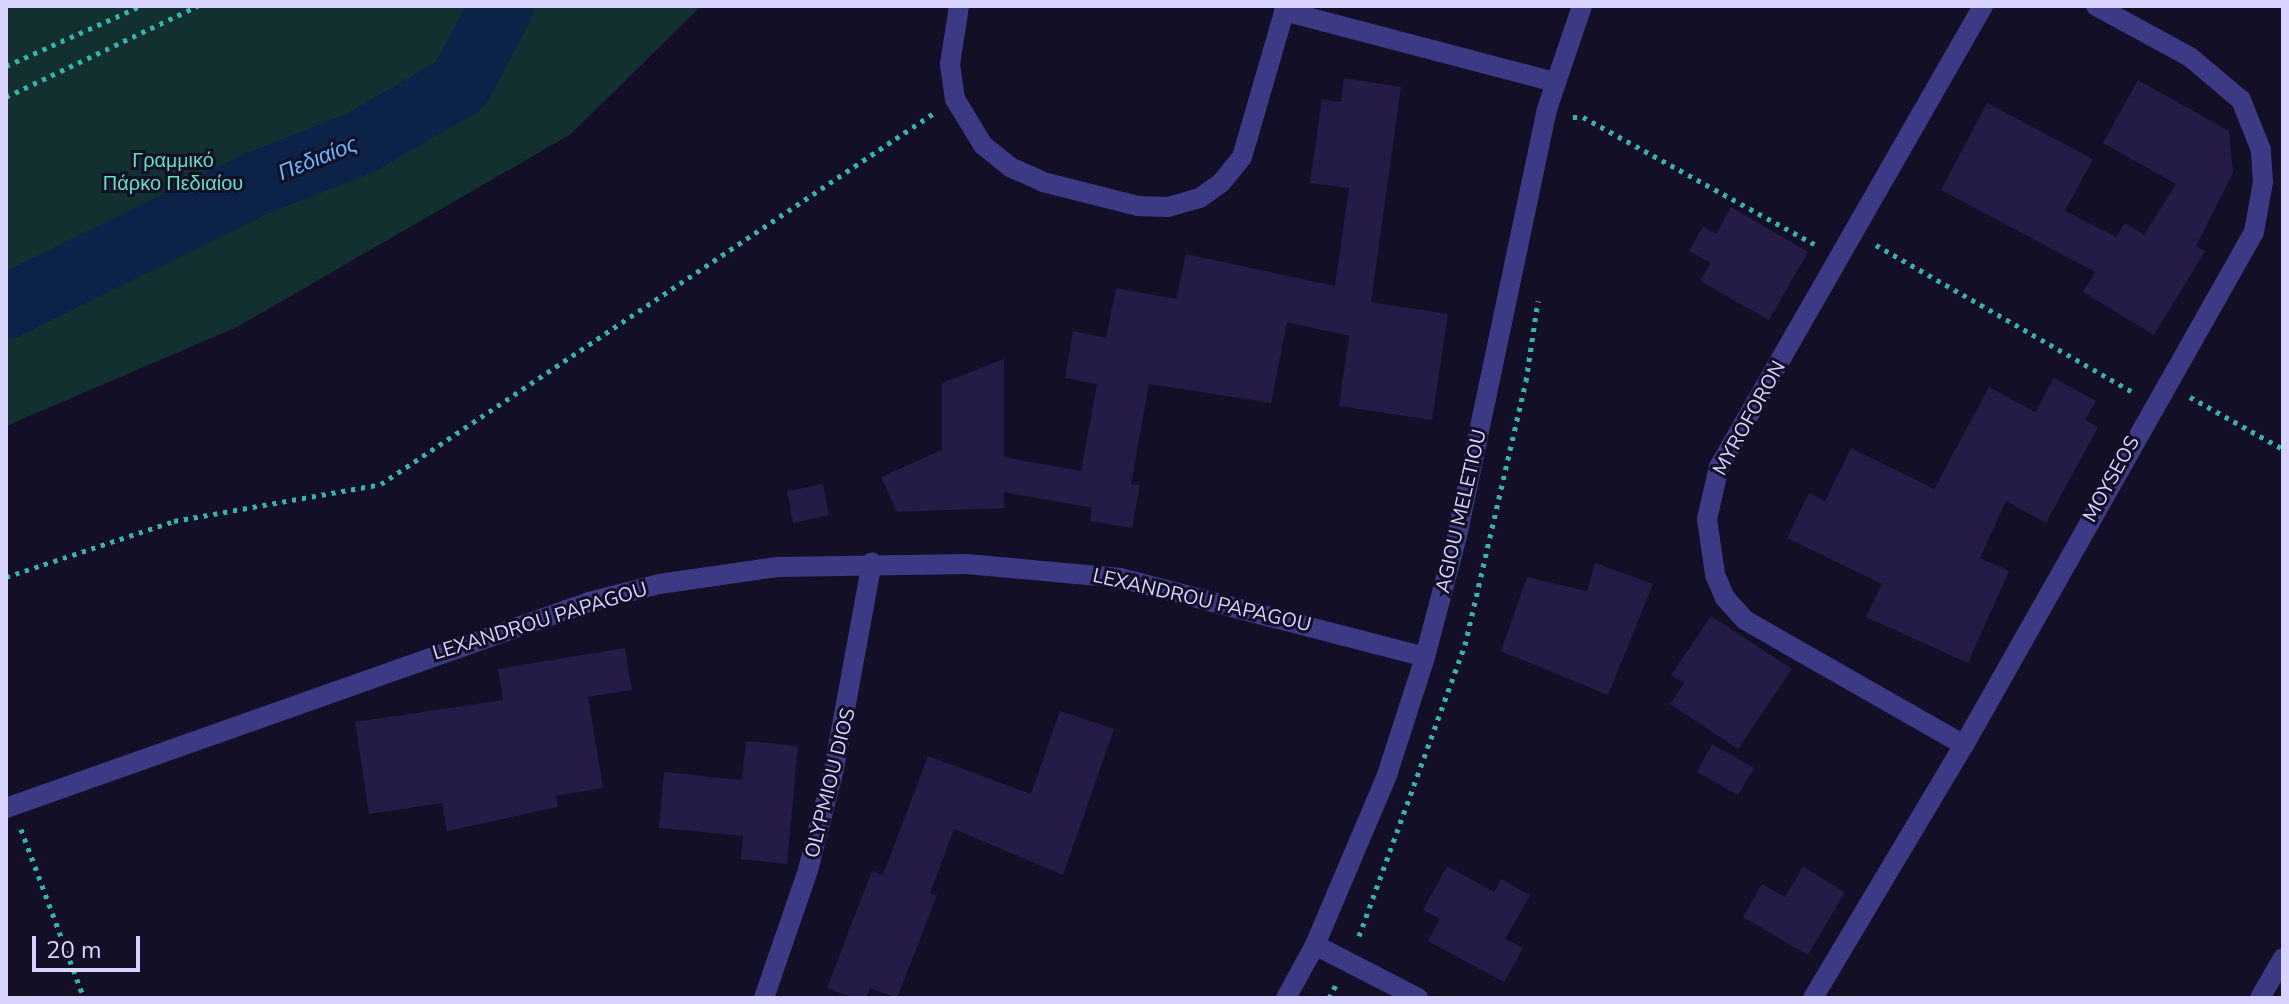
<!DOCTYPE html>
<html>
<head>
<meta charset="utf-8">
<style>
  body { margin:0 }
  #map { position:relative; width:2289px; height:1004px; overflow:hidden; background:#130f26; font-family:"Nunito Sans",sans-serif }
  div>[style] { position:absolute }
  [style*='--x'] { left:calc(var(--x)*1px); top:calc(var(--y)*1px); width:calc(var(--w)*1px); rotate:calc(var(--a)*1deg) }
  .green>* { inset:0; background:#12302f }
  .river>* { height:64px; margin:-32px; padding:0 32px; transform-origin:32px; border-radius:32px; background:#0c2248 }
  .building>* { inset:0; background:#241b47 }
  .path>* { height:5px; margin-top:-2.5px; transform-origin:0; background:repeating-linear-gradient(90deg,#2fb8b0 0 4px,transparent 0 10px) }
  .street>* { height:20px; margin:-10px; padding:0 10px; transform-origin:10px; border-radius:10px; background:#3d3a85 }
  span { translate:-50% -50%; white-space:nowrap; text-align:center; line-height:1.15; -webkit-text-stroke:6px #130f26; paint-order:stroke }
  .park-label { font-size:20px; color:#5fe0c0 }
  .street-label { font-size:20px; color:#d9d4ff }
  .water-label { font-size:22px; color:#62b6ff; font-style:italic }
  .frame { position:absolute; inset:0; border:8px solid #d9d4ff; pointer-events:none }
  .scale { position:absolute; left:32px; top:936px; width:108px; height:36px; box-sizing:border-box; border:4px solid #d9d4ff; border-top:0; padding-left:10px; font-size:24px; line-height:28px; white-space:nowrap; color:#d9d4ff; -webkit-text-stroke:6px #130f26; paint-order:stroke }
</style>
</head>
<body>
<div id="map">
  <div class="green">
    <i style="clip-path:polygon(10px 6px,701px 6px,571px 134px,237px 327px,6px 426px,6px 8px)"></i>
  </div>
  <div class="river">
    <i style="--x:6;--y:307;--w:275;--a:-26.3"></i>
    <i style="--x:253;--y:185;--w:115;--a:-21.4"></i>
    <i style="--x:360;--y:143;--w:116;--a:-30.1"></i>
    <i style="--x:460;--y:85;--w:89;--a:-62"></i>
  </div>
  <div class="building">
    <i style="clip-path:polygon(1344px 78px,1401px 87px,1371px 302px,1448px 314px,1432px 420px,1339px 406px,1349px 336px,1287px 322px,1271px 403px,1149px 384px,1131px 484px,1140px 485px,1132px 528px,1090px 521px,1092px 508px,1004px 492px,1004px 508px,897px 512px,881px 477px,942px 450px,942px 383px,1004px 359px,1004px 457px,1081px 471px,1097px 384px,1065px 378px,1073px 331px,1106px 338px,1116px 288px,1176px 299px,1186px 254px,1335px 286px,1349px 188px,1310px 183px,1322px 99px,1341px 102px)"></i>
    <i style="clip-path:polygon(2138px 80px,2229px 131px,2233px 173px,2196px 246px,2205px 251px,2154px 335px,2083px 292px,2095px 272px,1941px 190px,1987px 103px,2093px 159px,2065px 211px,2116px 237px,2125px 223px,2144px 235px,2176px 184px,2103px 143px)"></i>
    <i style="clip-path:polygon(1731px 207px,1808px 252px,1769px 320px,1700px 281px,1711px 263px,1689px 251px,1703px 226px,1716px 234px)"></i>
    <i style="clip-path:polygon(2054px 378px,2096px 401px,2085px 420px,2098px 427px,2046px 523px,2006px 501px,1980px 558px,2009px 571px,1968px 663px,1866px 617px,1882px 584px,1787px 538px,1809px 493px,1825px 501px,1851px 448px,1934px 489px,1989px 387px,2035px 412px)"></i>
    <i style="clip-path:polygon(823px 484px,829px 515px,793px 523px,787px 491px)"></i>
    <i style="clip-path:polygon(1595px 563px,1653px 584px,1608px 695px,1501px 651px,1527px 577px,1587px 591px)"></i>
    <i style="clip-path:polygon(1711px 616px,1792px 669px,1738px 749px,1670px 704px,1684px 683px,1671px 675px)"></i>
    <i style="clip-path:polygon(625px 648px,632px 690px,588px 697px,603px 788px,556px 796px,558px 807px,447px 831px,442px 803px,369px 814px,355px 722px,503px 700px,498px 669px)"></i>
    <i style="clip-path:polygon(1060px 711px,1114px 729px,1063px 875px,954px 829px,930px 893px,937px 895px,897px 998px,870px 988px,866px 998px,853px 998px,827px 988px,872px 871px,883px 875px,928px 756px,1031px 794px)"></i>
    <i style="clip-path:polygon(746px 741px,798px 746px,787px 864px,741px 859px,743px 836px,659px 828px,664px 772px,742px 780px)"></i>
    <i style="clip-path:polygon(1712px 744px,1754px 768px,1738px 795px,1697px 772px)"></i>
    <i style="clip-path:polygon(1447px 866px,1494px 892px,1501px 879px,1530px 895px,1505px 939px,1523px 948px,1504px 982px,1428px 941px,1440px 919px,1423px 910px)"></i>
    <i style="clip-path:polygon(1803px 867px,1845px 892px,1808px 955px,1743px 917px,1762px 884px,1785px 897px)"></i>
  </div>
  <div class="path">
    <i style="--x:6;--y:66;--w:148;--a:-24"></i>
    <i style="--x:6;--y:97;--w:212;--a:-25.4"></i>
    <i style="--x:1573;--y:117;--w:10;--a:0"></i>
    <i style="--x:1583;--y:117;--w:264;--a:28.8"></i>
    <i style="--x:1876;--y:245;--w:294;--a:29.8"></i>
    <i style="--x:2190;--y:397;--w:107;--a:29.2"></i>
    <i style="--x:6;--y:577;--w:177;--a:-18.4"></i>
    <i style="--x:174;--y:521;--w:210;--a:-10.1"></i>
    <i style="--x:381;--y:484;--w:666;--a:-33.86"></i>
    <i style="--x:21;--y:829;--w:180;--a:69.6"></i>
    <i style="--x:1359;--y:936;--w:310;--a:-70"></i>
    <i style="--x:1465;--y:645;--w:271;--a:-77"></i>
    <i style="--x:1526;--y:381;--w:81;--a:-81.5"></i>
    <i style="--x:1329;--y:998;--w:15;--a:-62"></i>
  </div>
  <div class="street">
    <i style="--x:959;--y:6;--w:59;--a:98.8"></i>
    <i style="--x:950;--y:64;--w:35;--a:82"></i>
    <i style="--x:955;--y:99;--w:54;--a:58.7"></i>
    <i style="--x:983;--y:145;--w:35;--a:39"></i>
    <i style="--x:1010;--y:167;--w:36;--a:24"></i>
    <i style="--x:1043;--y:182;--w:98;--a:14.2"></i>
    <i style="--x:1138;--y:206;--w:30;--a:2"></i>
    <i style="--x:1168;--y:207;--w:33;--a:-16"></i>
    <i style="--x:1200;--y:198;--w:26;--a:-36"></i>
    <i style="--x:1221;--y:183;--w:33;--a:-51"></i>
    <i style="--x:1242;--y:157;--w:157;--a:-73.8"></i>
    <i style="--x:1284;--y:11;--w:280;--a:14.7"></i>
    <i style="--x:1964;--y:745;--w:252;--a:-150.3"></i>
    <i style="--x:1745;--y:620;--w:30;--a:-132"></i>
    <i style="--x:1725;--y:598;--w:26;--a:-113"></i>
    <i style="--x:1715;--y:574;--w:56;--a:-98.3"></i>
    <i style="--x:1707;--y:519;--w:53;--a:-77"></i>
    <i style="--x:1719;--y:467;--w:531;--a:-60.2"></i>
    <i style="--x:6;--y:808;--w:618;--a:-19.46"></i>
    <i style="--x:589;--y:602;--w:72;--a:-14.4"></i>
    <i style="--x:659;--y:584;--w:119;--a:-8.2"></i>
    <i style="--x:777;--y:567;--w:190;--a:-0.9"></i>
    <i style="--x:967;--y:564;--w:154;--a:5.2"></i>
    <i style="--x:1120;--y:578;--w:315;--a:14.5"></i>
    <i style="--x:1315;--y:945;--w:116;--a:27.2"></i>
    <i style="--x:764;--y:998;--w:135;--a:-71"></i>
    <i style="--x:808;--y:870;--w:104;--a:-75.6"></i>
    <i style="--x:834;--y:769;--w:210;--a:-79.6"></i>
    <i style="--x:1286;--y:998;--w:60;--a:-61.3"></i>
    <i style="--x:1315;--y:945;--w:185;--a:-67"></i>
    <i style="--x:1387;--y:775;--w:124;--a:-72.1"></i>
    <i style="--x:1425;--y:657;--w:125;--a:-75.2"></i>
    <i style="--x:1457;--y:536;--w:436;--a:-78.1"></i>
    <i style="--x:1547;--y:109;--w:109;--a:-71.2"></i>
    <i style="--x:1813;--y:998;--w:295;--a:-59.2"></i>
    <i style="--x:1964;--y:745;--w:589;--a:-60.52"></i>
    <i style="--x:2254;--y:232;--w:51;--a:-79.8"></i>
    <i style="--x:2263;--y:182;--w:32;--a:-94"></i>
    <i style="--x:2261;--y:150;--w:54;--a:-111.8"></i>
    <i style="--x:2241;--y:100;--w:67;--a:-139.9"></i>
    <i style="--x:2190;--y:57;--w:107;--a:-151.5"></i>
    <i style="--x:2260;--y:998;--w:46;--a:-60.1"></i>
  </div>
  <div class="park-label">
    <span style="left:173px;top:172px">Γραμμικό<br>Πάρκο Πεδιαίου</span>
  </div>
  <div class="street-label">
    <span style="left:1749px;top:418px;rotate:-61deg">MYROFORON</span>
    <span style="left:2111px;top:479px;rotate:-61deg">MOYSEOS</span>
    <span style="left:1461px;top:511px;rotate:-77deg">AGIOU MELETIOU</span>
    <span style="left:1202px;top:600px;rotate:13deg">LEXANDROU PAPAGOU</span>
    <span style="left:540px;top:621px;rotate:-17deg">LEXANDROU PAPAGOU</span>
    <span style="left:830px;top:783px;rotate:-76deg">OLYPMIOU DIOS</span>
  </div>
  <div class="water-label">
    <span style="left:318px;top:159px;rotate:-22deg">Πεδιαίος</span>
  </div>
  <div class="frame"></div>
  <div class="scale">20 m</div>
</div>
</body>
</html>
